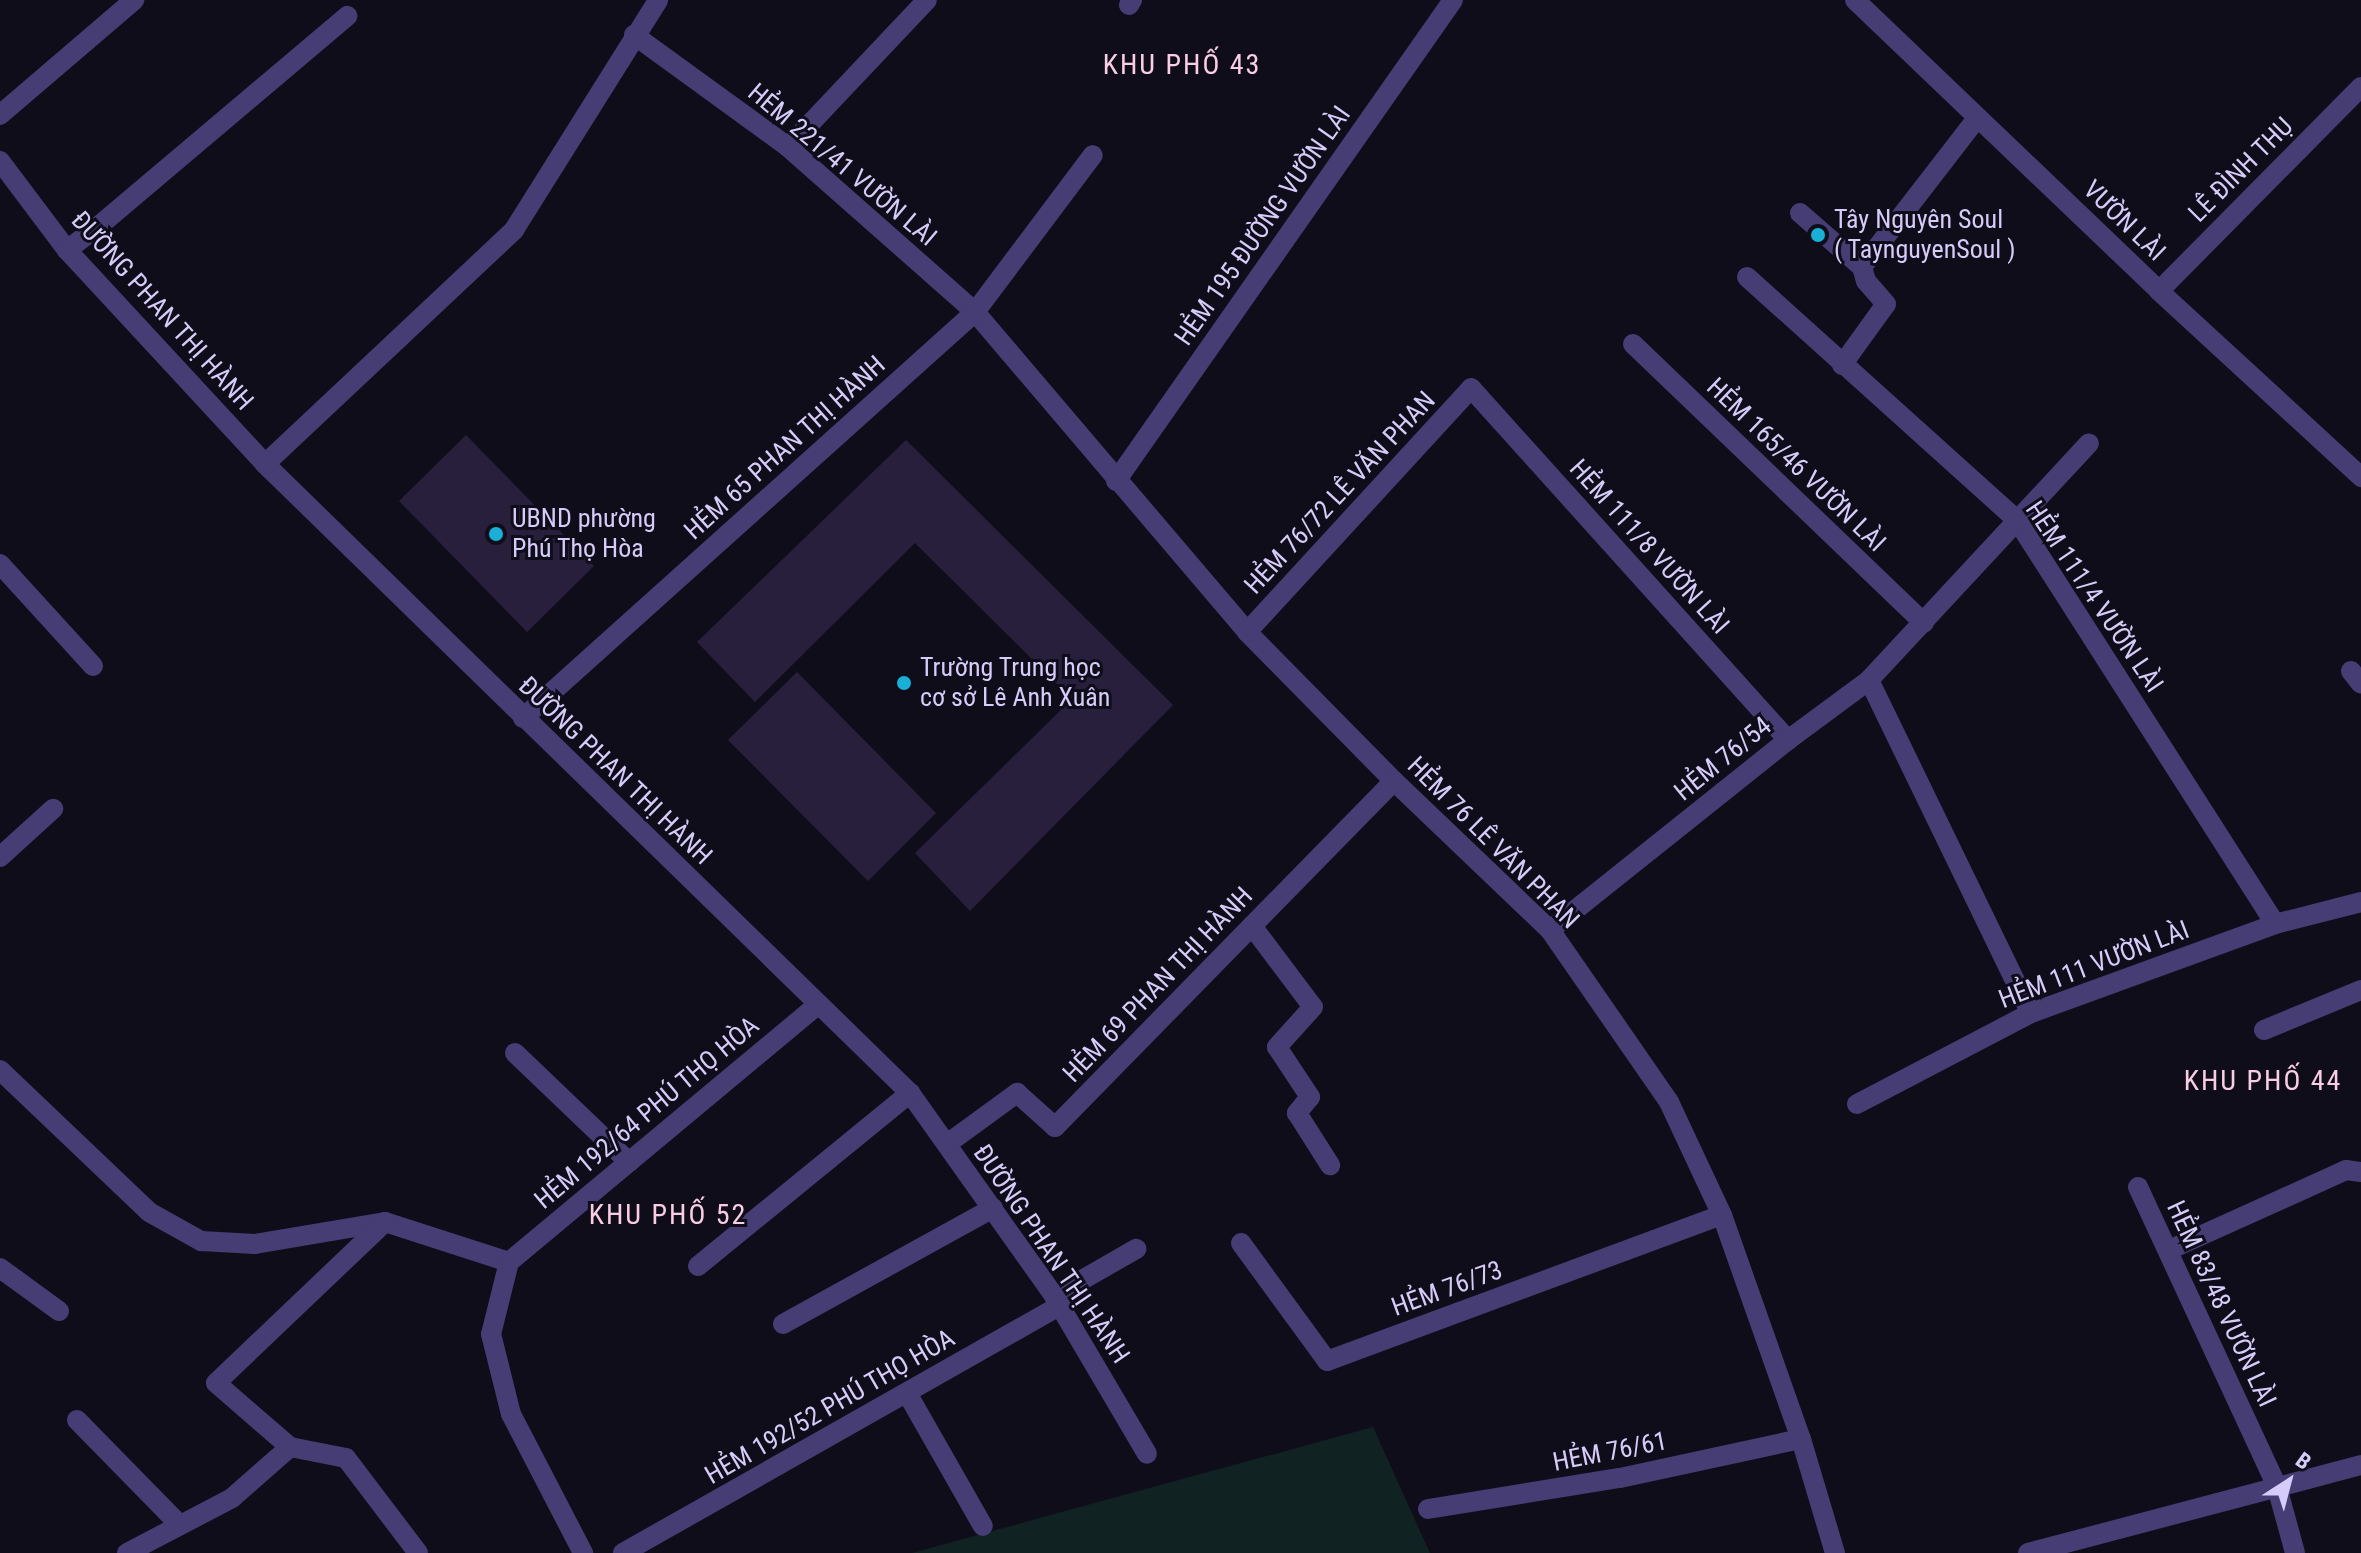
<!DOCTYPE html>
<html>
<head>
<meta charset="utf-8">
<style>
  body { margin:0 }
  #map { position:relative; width:2361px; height:1553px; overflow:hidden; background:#100d1a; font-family:"Roboto Condensed",sans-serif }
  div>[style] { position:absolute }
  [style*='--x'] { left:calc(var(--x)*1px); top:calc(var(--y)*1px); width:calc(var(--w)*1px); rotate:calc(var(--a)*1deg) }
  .green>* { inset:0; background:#112223 }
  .building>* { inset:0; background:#281f3d }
  .minor>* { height:20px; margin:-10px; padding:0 10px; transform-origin:10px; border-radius:10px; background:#453d74 }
  .dots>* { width:22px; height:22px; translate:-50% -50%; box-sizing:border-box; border:4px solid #100d1a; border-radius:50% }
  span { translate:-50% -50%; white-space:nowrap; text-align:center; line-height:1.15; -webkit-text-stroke:6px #100d1a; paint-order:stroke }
  .street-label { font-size:26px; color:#d6ccf9 }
  .poi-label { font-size:26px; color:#d6ccf9 }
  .left { translate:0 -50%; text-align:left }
  .neighbourhood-label { font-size:28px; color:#f9cde4; letter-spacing:2px }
  .north { position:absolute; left:2249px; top:1441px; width:80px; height:80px; -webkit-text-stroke:6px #100d1a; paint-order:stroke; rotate:36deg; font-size:22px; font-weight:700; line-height:32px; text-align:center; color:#d6ccf9 }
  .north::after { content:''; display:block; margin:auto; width:28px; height:36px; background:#d6ccf9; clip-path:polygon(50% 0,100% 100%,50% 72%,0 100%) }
</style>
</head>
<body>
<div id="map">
  <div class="green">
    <i style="clip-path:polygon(1373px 1427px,1430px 1553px,912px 1553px)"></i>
  </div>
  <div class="building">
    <i style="clip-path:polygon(466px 435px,594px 566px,527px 632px,399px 501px)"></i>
    <i style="clip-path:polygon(906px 440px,1173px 705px,970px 911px,915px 853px,1072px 699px,915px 543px,755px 702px,697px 642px)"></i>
    <i style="clip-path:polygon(797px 672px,936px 813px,868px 881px,728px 740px)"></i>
  </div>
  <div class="minor">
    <i style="--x:1855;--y:0;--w:421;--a:43.7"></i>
    <i style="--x:2159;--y:291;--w:275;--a:42.6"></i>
    <i style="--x:1129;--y:5;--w:6;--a:-59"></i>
    <i style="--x:634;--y:35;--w:190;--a:36"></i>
    <i style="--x:788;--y:147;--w:249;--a:41.4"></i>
    <i style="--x:975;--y:312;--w:420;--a:49.6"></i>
    <i style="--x:1247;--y:632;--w:209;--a:45.4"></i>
    <i style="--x:1394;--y:781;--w:216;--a:43.7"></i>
    <i style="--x:1550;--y:930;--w:209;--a:55.3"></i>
    <i style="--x:1669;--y:1102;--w:125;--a:64.9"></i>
    <i style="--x:1722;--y:1215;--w:238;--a:70.6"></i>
    <i style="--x:1801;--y:1439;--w:119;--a:73.4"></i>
    <i style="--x:0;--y:115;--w:177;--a:-40.6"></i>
    <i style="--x:788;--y:147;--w:202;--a:-46.6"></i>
    <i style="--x:0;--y:161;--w:111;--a:53"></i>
    <i style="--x:67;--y:250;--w:292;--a:47.2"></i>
    <i style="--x:265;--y:464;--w:901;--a:44.28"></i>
    <i style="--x:910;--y:1093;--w:249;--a:54.6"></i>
    <i style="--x:1054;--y:1296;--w:183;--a:59.5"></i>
    <i style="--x:1800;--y:213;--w:82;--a:41.1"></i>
    <i style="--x:67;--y:250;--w:41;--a:-37.1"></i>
    <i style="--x:100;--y:225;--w:324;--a:-40.2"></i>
    <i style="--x:1747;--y:277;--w:363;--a:42"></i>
    <i style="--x:2017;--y:520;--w:479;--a:57.4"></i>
    <i style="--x:2159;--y:291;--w:287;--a:-45.3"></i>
    <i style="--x:1633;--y:344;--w:403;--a:43.8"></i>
    <i style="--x:1842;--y:365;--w:75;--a:-54.2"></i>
    <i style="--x:1886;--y:304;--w:30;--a:-131"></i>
    <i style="--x:1866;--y:281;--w:15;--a:-106"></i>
    <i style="--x:1862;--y:267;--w:188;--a:-52.3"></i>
    <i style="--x:265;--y:464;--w:342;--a:-43.2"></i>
    <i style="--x:514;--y:230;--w:271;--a:-57.9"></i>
    <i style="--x:1116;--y:481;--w:587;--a:-54.98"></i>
    <i style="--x:0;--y:564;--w:138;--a:47.6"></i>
    <i style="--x:1247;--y:632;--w:331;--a:-47.4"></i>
    <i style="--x:1471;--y:388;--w:474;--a:48"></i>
    <i style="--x:2351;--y:671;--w:16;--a:52"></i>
    <i style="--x:1869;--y:680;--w:370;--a:64.1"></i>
    <i style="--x:523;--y:718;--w:608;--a:-41.93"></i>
    <i style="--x:975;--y:312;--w:196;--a:-53.1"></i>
    <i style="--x:0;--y:857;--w:72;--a:-42.2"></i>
    <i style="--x:1252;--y:926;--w:101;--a:53"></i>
    <i style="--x:1313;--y:1007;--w:54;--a:132"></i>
    <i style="--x:1277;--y:1047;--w:60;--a:56.6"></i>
    <i style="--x:1310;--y:1097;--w:21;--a:129"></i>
    <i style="--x:1297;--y:1113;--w:62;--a:57.6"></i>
    <i style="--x:1550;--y:930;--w:305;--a:-38.6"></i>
    <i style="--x:1788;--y:740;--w:101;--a:-36.5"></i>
    <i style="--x:1869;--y:680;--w:323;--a:-47.1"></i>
    <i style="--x:2264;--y:1030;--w:105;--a:-22.4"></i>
    <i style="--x:515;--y:1053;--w:158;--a:43.7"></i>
    <i style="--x:0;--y:1070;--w:206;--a:43.6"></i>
    <i style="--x:149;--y:1212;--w:60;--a:29.1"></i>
    <i style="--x:201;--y:1241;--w:54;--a:3.2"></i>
    <i style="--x:255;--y:1244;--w:132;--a:-9.6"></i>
    <i style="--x:385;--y:1222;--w:130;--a:17.9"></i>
    <i style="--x:509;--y:1262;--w:74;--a:104"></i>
    <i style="--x:491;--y:1334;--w:82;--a:76"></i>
    <i style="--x:511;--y:1414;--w:157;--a:62.6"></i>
    <i style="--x:1857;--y:1104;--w:196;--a:-27.6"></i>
    <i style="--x:2031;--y:1013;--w:260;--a:-20"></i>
    <i style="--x:2275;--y:924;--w:89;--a:-14.3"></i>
    <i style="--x:947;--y:1144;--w:87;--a:-36.1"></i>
    <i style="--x:1017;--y:1093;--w:51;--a:41.8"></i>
    <i style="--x:1055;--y:1127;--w:484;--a:-45.6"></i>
    <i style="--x:2138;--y:1187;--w:331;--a:65.1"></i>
    <i style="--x:2277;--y:1487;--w:68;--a:74.7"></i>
    <i style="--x:385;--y:1222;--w:233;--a:136.4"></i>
    <i style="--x:216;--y:1383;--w:98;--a:40.9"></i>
    <i style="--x:290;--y:1447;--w:57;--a:11.1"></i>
    <i style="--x:346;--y:1458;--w:119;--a:52.8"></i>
    <i style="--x:1241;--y:1243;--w:146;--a:53.9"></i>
    <i style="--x:1327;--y:1361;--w:421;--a:-20.3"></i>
    <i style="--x:2169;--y:1250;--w:194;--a:-24.3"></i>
    <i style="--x:2346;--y:1170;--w:15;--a:8"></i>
    <i style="--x:509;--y:1262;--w:403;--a:-39.8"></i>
    <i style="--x:698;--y:1266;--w:274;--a:-39.2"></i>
    <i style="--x:0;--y:1268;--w:73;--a:36.1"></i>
    <i style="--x:1054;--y:1296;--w:95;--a:-29.8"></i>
    <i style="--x:783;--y:1324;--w:240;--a:-28.9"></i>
    <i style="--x:907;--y:1393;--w:153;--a:60.3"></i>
    <i style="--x:77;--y:1420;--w:147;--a:45.6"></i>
    <i style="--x:1428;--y:1509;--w:194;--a:-9.2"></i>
    <i style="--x:1620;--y:1478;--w:185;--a:-12.2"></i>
    <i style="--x:127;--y:1553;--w:119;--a:-27.6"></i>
    <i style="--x:232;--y:1498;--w:77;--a:-41.3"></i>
    <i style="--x:623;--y:1553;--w:503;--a:-29.52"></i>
    <i style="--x:2028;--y:1553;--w:344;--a:-14.8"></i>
  </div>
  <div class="dots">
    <i style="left:1818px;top:235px;background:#19afd7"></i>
    <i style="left:496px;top:534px;background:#19afd7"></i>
    <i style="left:904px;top:683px;background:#19afd7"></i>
  </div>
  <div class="street-label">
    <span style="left:842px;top:165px;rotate:40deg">HẺM 221/41 VƯỜN LÀI</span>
    <span style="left:2241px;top:170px;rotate:-45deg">LÊ ĐÌNH THỤ</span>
    <span style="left:2124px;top:221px;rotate:44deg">VƯỜN LÀI</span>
    <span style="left:1263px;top:226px;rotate:-55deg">HẺM 195 ĐƯỜNG VƯỜN LÀI</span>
    <span style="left:162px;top:311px;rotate:48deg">ĐƯỜNG PHAN THỊ HÀNH</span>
    <span style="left:785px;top:448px;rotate:-42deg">HẺM 65 PHAN THỊ HÀNH</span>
    <span style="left:1796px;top:465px;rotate:44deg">HẺM 165/46 VƯỜN LÀI</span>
    <span style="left:1340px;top:493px;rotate:-47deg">HẺM 76/72 LÊ VĂN PHAN</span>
    <span style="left:1649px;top:547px;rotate:48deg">HẺM 111/8 VƯỜN LÀI</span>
    <span style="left:2094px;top:597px;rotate:56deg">HẺM 111/4 VƯỜN LÀI</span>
    <span style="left:1723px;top:759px;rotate:-39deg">HẺM 76/54</span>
    <span style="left:615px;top:771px;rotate:44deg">ĐƯỜNG PHAN THỊ HÀNH</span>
    <span style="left:1493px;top:843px;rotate:45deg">HẺM 76 LÊ VĂN PHAN</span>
    <span style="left:2094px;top:965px;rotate:-21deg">HẺM 111 VƯỜN LÀI</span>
    <span style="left:1158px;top:985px;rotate:-46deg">HẺM 69 PHAN THỊ HÀNH</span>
    <span style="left:647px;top:1113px;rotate:-40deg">HẺM 192/64 PHÚ THỌ HÒA</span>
    <span style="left:1051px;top:1254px;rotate:56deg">ĐƯỜNG PHAN THỊ HÀNH</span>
    <span style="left:1447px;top:1289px;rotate:-20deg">HẺM 76/73</span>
    <span style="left:2221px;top:1304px;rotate:65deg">HẺM 83/48 VƯỜN LÀI</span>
    <span style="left:830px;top:1407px;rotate:-30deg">HẺM 192/52 PHÚ THỌ HÒA</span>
    <span style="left:1610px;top:1452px;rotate:-11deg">HẺM 76/61</span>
  </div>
  <div class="poi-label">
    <span class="left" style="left:1834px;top:235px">Tây Nguyên Soul<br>( TaynguyenSoul )</span>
    <span class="left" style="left:512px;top:534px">UBND phường<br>Phú Thọ Hòa</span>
    <span class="left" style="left:920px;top:683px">Trường Trung học<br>cơ sở Lê Anh Xuân</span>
  </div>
  <div class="neighbourhood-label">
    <span style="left:1182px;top:65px">KHU PHỐ 43</span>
    <span style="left:2263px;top:1081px">KHU PHỐ 44</span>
    <span style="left:668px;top:1215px">KHU PHỐ 52</span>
  </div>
  <div class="north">B</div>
</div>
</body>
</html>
